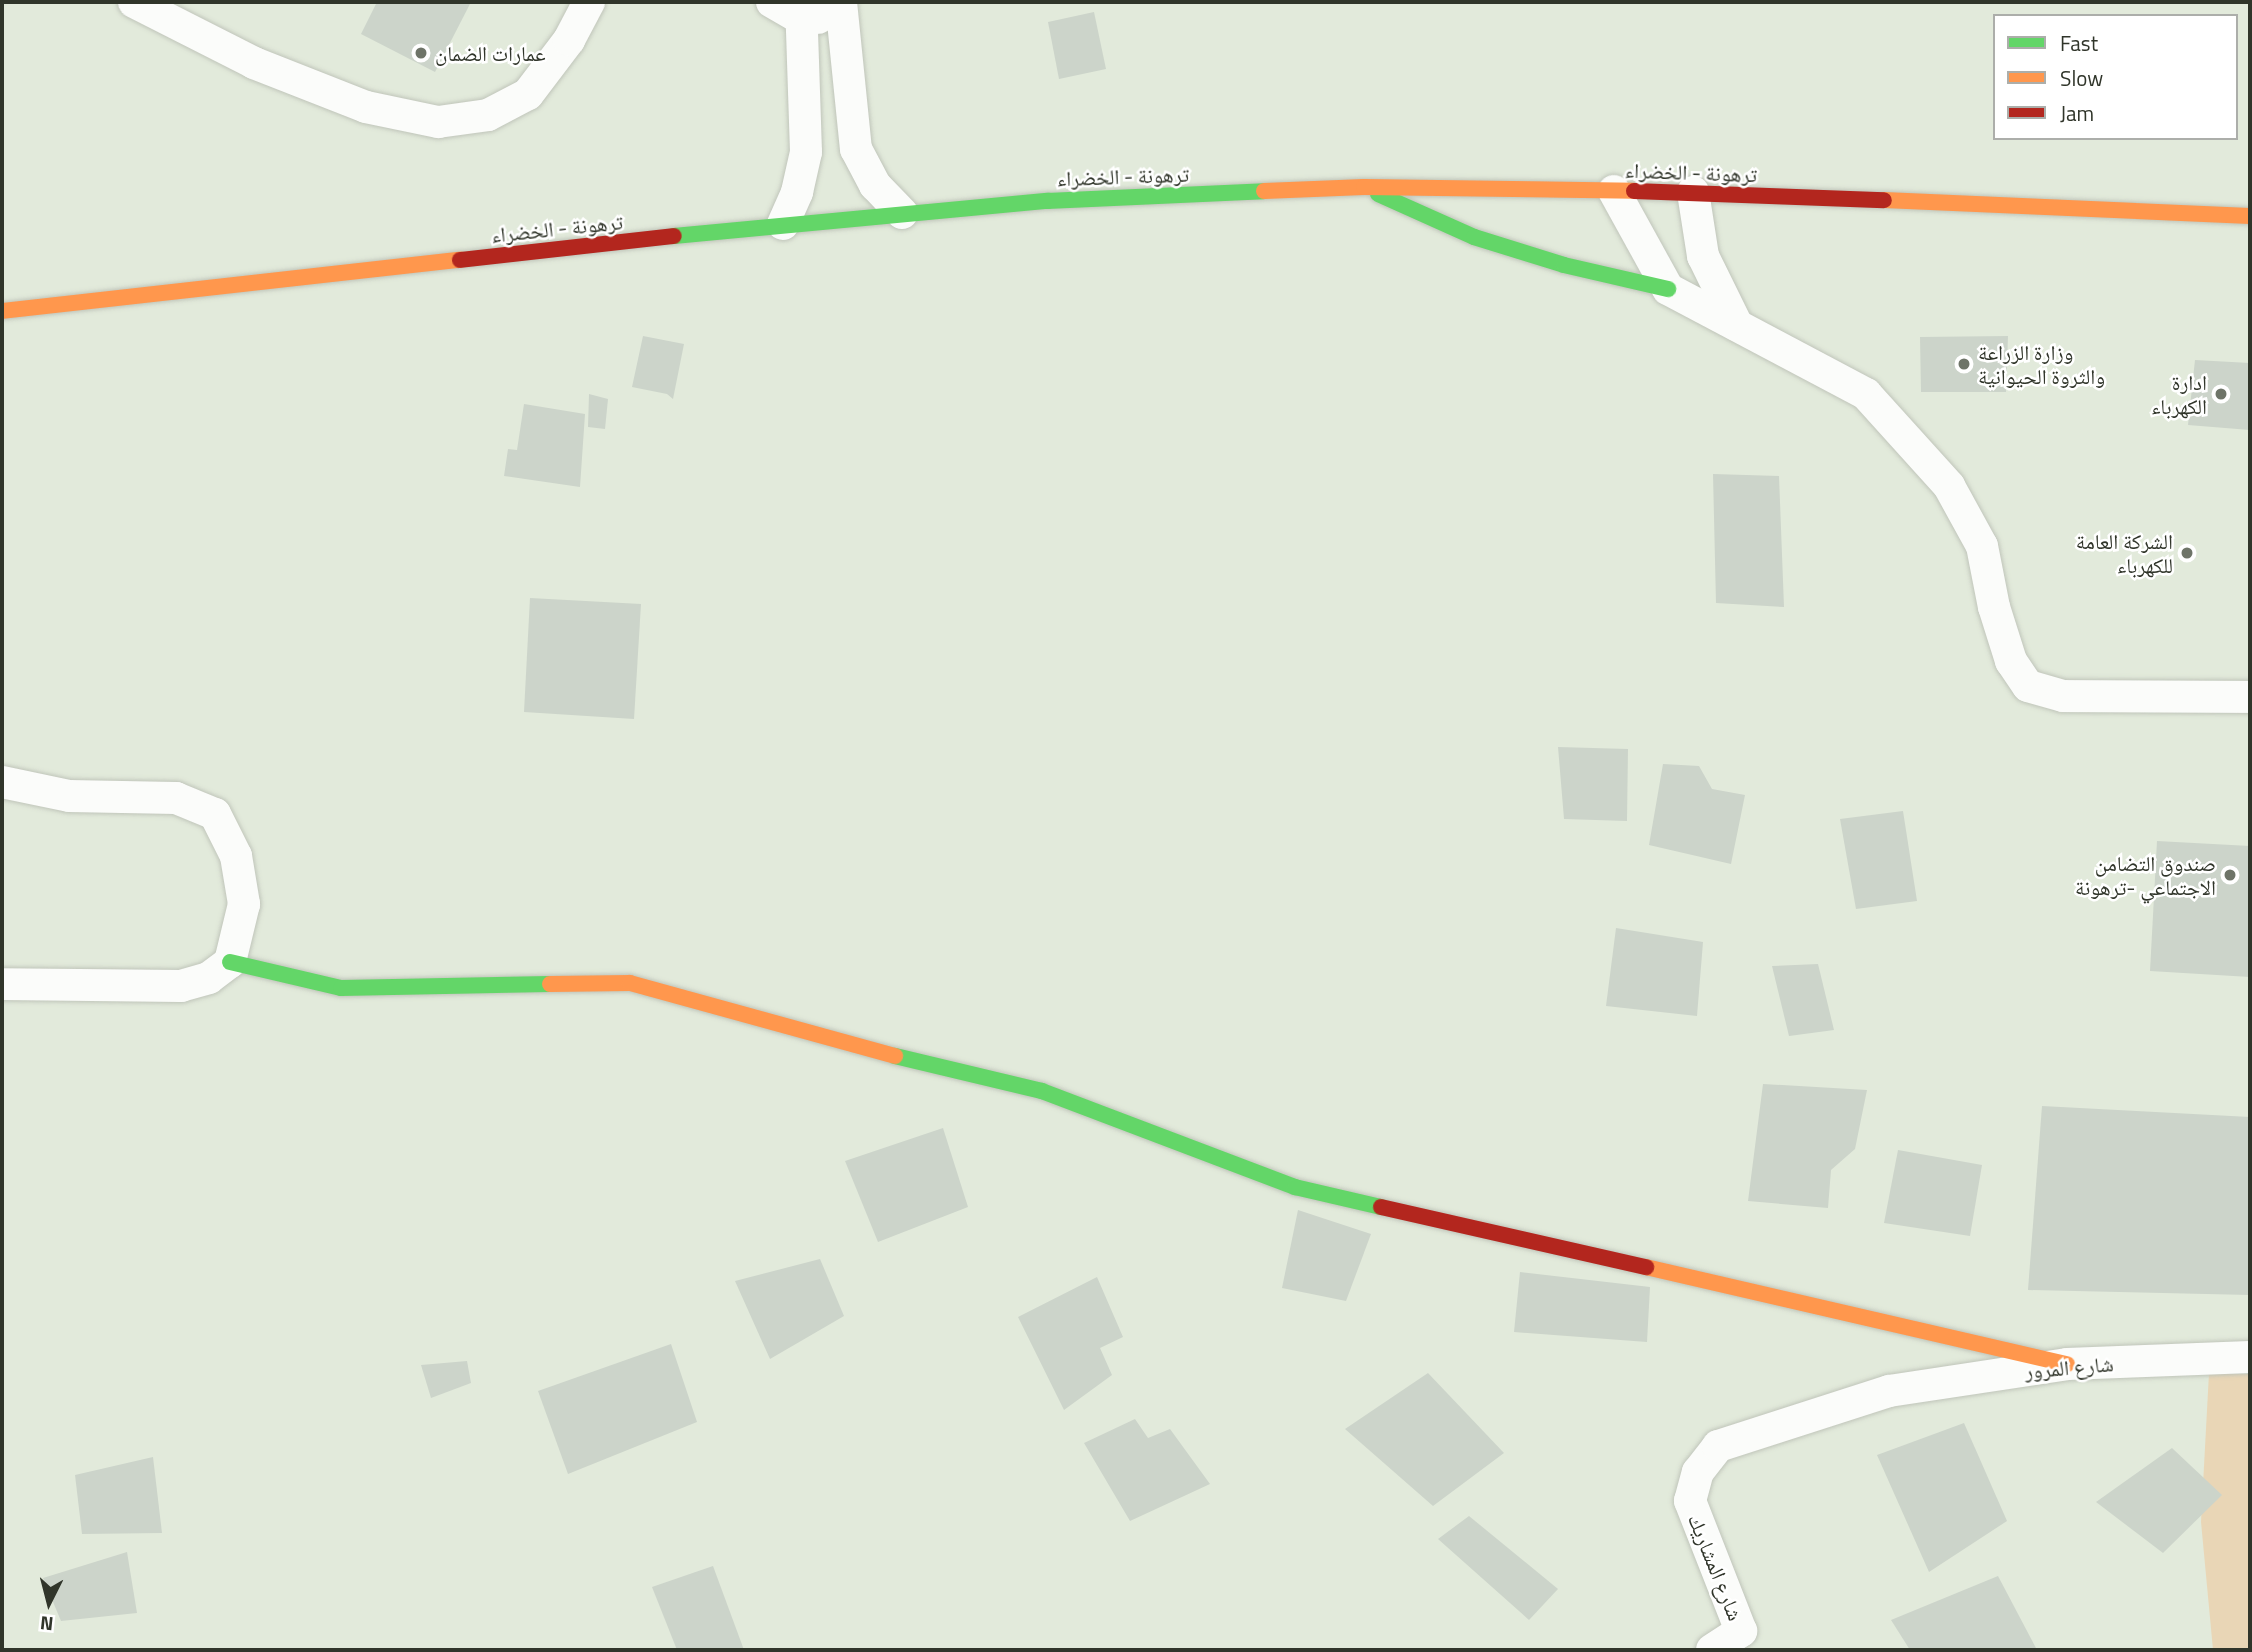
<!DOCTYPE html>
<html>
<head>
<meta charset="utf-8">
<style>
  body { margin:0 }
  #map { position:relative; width:2252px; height:1652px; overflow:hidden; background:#e2eadb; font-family:"Titillium Web","Noto Naskh Arabic",sans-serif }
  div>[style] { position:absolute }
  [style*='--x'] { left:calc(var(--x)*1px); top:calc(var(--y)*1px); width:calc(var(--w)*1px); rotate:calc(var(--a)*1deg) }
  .green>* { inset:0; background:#e9d6b6 }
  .building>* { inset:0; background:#ccd4ca }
  .roads { filter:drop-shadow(0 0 2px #c0c5ba) drop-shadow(0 0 2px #c0c5ba) }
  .street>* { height:32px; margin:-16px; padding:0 16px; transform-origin:16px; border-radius:16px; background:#fbfcfa }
  .fast>* { height:16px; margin:-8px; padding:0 8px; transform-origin:8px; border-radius:8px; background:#63d668 }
  .slow>* { height:16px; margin:-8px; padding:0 8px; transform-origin:8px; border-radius:8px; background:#ff974d }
  .jam>* { height:16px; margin:-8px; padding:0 8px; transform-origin:8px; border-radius:8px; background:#b3261e }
  .dots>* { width:19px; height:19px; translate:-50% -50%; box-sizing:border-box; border:4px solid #fff; border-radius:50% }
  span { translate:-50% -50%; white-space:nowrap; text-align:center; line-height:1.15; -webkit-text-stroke:5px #fff; paint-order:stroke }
  .poi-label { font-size:21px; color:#30352a }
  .left { translate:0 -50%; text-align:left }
  .right { translate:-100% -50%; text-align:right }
  .street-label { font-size:21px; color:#30352a }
  .frame { position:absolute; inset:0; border:4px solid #30352a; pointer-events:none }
  .legend { position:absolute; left:1993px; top:14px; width:245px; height:126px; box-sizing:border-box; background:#fff; border:2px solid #acaeaa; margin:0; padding:9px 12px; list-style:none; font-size:21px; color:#30352a }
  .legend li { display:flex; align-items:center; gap:14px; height:35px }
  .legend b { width:35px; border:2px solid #acaeaa }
  .north { position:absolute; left:14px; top:1568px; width:70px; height:70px; -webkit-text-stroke:5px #fff; paint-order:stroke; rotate:186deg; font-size:19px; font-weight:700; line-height:28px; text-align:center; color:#30352a }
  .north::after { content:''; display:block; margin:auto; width:24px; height:32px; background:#30352a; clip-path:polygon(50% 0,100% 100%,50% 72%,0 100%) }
</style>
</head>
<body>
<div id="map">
  <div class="green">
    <i style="clip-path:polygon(2209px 1373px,2250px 1374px,2250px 1650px,2213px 1650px,2201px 1522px)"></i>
  </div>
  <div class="building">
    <i style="clip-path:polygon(377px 2px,471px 2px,435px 72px,361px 34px)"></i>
    <i style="clip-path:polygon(1094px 12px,1106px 69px,1059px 79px,1048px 22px)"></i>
    <i style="clip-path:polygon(643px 336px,684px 344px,673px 399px,667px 394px,632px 387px)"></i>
    <i style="clip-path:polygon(2008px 336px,2006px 392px,1921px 392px,1920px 337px)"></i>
    <i style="clip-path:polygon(2195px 360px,2250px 363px,2250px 430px,2188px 425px)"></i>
    <i style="clip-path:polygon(589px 394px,608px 399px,605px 429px,588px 427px)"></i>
    <i style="clip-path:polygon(524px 404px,585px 414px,580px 487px,504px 476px,508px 449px,517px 450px)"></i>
    <i style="clip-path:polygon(1713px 474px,1779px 476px,1784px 607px,1716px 603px)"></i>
    <i style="clip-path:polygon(530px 598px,641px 604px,634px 719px,524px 712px)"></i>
    <i style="clip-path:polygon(1558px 747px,1628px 749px,1627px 821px,1564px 819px)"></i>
    <i style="clip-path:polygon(1663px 764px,1699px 766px,1712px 789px,1745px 795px,1731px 864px,1649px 845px)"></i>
    <i style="clip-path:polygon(1903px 811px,1917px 901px,1856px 909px,1840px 819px)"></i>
    <i style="clip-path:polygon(2157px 841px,2250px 846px,2250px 977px,2150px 971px)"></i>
    <i style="clip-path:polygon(1616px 928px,1703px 942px,1697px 1016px,1606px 1006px)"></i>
    <i style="clip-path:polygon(1818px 964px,1834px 1030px,1789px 1036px,1772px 966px)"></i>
    <i style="clip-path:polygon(1763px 1084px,1867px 1090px,1855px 1149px,1831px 1170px,1828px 1208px,1748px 1201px)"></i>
    <i style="clip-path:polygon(2042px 1106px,2250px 1117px,2250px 1295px,2028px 1290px)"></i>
    <i style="clip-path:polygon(943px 1128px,968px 1207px,878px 1242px,845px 1161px)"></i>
    <i style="clip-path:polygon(1898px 1150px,1982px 1165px,1970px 1236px,1884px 1223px)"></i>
    <i style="clip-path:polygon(1298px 1210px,1371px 1234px,1346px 1301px,1282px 1288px)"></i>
    <i style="clip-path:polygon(820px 1259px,844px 1316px,770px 1359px,735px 1281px)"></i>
    <i style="clip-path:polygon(1520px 1272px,1650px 1287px,1647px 1342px,1514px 1332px)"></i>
    <i style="clip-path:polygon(1097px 1277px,1123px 1337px,1100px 1348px,1112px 1375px,1064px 1410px,1018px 1317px)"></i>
    <i style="clip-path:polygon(671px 1344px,697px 1422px,568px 1474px,538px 1391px)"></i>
    <i style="clip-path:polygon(467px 1361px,471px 1383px,431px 1398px,421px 1365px)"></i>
    <i style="clip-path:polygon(1428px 1373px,1504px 1453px,1433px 1506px,1345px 1429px)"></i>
    <i style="clip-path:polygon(1135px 1419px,1148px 1438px,1170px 1429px,1210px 1484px,1130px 1521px,1084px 1443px)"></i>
    <i style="clip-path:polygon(1964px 1423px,2007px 1521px,1929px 1572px,1877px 1455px)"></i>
    <i style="clip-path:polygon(2172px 1448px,2222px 1495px,2163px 1553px,2096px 1502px)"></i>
    <i style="clip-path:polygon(153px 1457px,162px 1533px,82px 1534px,75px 1475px)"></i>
    <i style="clip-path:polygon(1469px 1516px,1558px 1589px,1529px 1620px,1438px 1539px)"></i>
    <i style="clip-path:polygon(127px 1552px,137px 1613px,61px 1621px,43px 1578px)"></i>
    <i style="clip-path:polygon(713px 1566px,744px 1650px,677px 1650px,652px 1587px)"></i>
    <i style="clip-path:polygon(1998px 1576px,2037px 1650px,1910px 1650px,1891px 1620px)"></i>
  </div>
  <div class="roads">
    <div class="street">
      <i style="--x:134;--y:2;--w:135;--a:26.9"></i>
      <i style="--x:254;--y:63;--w:120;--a:21.4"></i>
      <i style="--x:366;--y:107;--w:74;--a:11.8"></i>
      <i style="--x:438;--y:122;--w:50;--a:-8"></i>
      <i style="--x:488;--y:115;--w:45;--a:-27.7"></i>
      <i style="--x:528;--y:94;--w:68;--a:-52.8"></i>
      <i style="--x:569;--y:40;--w:43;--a:-62.2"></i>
      <i style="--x:772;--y:2;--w:34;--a:30"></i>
      <i style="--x:802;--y:19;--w:16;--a:-4"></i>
      <i style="--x:841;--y:2;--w:148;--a:84.2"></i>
      <i style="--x:856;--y:149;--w:41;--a:62.2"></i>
      <i style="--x:875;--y:185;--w:39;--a:46"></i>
      <i style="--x:1614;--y:191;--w:112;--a:61.1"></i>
      <i style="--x:1668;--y:289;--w:224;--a:27.9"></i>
      <i style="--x:1866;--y:394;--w:124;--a:47.9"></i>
      <i style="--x:1949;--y:486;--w:68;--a:61.2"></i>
      <i style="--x:1982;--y:546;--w:62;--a:78.9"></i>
      <i style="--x:1994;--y:607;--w:57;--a:72.5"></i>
      <i style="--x:2011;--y:661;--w:30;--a:56"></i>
      <i style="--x:2028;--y:686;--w:36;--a:16"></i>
      <i style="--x:2063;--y:696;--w:187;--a:0.3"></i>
      <i style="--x:1693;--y:192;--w:65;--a:81.1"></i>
      <i style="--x:1703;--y:256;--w:77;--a:63.8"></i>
      <i style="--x:783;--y:224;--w:35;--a:-66"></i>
      <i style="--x:797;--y:192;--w:41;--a:-77.3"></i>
      <i style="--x:806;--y:152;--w:150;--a:-91.9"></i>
      <i style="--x:2;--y:782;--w:68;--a:11.8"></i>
      <i style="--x:69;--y:796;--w:107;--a:1.1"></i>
      <i style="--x:176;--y:798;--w:42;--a:22.3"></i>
      <i style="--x:215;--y:814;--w:47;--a:63.4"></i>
      <i style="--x:236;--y:856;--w:49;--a:80.5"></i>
      <i style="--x:244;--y:904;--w:60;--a:103.6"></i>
      <i style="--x:230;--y:962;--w:26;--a:143"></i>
      <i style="--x:209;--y:978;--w:29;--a:164"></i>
      <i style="--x:181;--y:986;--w:179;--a:-179.4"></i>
      <i style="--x:1712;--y:1650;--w:35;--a:-33"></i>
      <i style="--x:1741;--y:1631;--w:140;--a:-111.4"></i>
      <i style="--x:1690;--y:1501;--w:30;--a:-75"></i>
      <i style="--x:1698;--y:1472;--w:33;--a:-52"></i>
      <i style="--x:1718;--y:1446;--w:180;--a:-17.8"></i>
      <i style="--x:1889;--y:1391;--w:180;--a:-8.6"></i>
      <i style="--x:2067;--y:1364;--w:183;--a:-2.2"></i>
    </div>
    <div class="fast">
      <i style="--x:1378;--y:194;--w:105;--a:24.1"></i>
      <i style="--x:1474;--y:237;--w:94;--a:17.3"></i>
      <i style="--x:1564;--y:265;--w:107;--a:13"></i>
      <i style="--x:674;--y:236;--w:375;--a:-5.4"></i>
      <i style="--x:1047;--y:201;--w:217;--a:-2.6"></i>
      <i style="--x:230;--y:962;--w:114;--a:13.2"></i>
      <i style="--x:341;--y:988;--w:209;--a:-1.1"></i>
      <i style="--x:895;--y:1056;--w:151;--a:13.4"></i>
      <i style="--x:1042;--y:1091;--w:271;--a:20.8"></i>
      <i style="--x:1295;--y:1187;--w:88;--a:13.1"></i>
    </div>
    <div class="slow">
      <i style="--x:1264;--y:191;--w:100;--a:-2.3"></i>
      <i style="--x:1364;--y:187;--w:270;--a:0.8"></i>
      <i style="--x:1884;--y:200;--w:366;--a:2.5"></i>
      <i style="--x:2;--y:311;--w:461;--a:-6.4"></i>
      <i style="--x:550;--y:984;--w:80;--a:-0.7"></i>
      <i style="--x:630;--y:983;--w:275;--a:15.4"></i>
      <i style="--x:1646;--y:1267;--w:432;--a:13"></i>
    </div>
    <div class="jam">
      <i style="--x:1634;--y:191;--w:250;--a:2.1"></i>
      <i style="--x:460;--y:260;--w:215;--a:-6.4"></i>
      <i style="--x:1381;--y:1207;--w:272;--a:12.8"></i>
    </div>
  </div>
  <div class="dots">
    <i style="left:421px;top:53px;background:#6e7468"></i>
    <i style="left:1964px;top:364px;background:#6e7468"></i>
    <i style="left:2221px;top:394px;background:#6e7468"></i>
    <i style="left:2187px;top:553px;background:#6e7468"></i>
    <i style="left:2230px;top:875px;background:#6e7468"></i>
  </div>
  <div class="poi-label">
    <span class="left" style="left:435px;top:53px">عمارات الضمان</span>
    <span class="left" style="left:1978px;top:364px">وزارة الزراعة<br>والثروة الحيوانية</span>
    <span class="right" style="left:2207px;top:394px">ادارة<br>الكهرباء</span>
    <span class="right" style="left:2173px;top:553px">الشركة العامة<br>للكهرباء</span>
    <span class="right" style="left:2216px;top:875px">صندوق التضامن<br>الاجتماعي -ترهونة</span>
  </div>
  <div class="street-label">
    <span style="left:1691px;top:172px;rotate:2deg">ترهونة - الخضراء</span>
    <span style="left:1123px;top:176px;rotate:-2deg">ترهونة - الخضراء</span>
    <span style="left:557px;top:228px;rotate:-6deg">ترهونة - الخضراء</span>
    <span style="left:2069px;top:1367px;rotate:-5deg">شارع المرور</span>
    <span style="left:1716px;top:1567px;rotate:68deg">شارع المشاريك</span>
  </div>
  <div class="frame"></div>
  <ul class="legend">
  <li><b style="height:9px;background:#63d668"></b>Fast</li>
  <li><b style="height:9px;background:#ff974d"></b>Slow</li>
  <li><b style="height:9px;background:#b3261e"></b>Jam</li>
  </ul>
  <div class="north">N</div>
</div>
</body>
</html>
